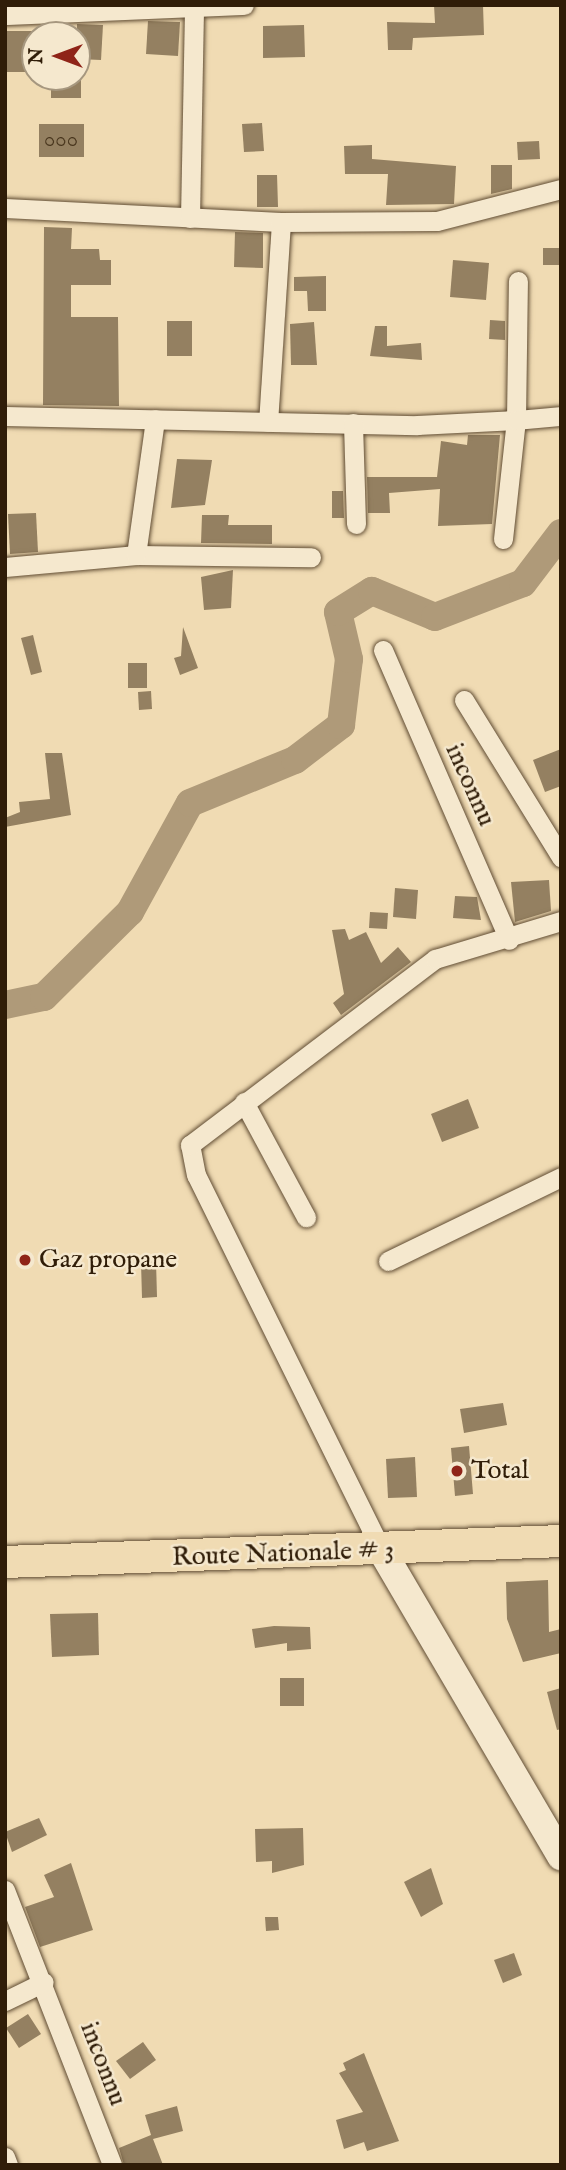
<!DOCTYPE html>
<html>
<head>
<meta charset="utf-8">
<style>
  body { margin:0 }
  #map { position:relative; width:566px; height:2170px; overflow:hidden; background:#f0dbb3; font-family:"IM FELL English",serif }
  div>[style] { position:absolute }
  [style*='--x'] { left:calc(var(--x)*1px); top:calc(var(--y)*1px); width:calc(var(--w)*1px); rotate:calc(var(--a)*1deg) }
  .river>* { height:28px; margin:-14px; padding:0 14px; transform-origin:14px; border-radius:14px; background:#af9a79 }
  .building>* { inset:0; background:#948061 }
  .roads { filter:drop-shadow(0 0 2px #604c33) drop-shadow(0 0 2px #604c33) }
  .minor>* { height:19px; margin:-9.5px; padding:0 9.5px; transform-origin:9.5px; border-radius:9.5px; background:#f5e8ce }
  .secondary>* { height:28px; margin:-14px; padding:0 14px; transform-origin:14px; border-radius:14px; background:#f5e8ce }
  .primary>* { height:32px; margin:-16px; padding:0 16px; transform-origin:16px; border-radius:16px; background:#f0dbb3 }
  .dots>* { width:19px; height:19px; translate:-50% -50%; box-sizing:border-box; border:4px solid #f5e8ce; border-radius:50% }
  span { translate:-50% -50%; white-space:nowrap; text-align:center; line-height:1.15; -webkit-text-stroke:5px #f5e8ce; paint-order:stroke }
  .number-label { font-size:23px; color:#49361e }
  .number-label span { -webkit-text-stroke-width:0 }
  .street-label { font-size:26px; color:#301d08 }
  .poi-label { font-size:26px; color:#301d08 }
  .left { translate:0 -50%; text-align:left }
  .frame { position:absolute; inset:0; border:7px solid #301d08; pointer-events:none }
  .north { position:absolute; left:21px; top:21px; width:70px; height:70px; box-sizing:border-box; background:#f5e8ce; border:2px solid #a6977f; border-radius:50%; rotate:270deg; font-size:19px; font-weight:700; line-height:28px; text-align:center; color:#301d08 }
  .north::after { content:''; display:block; margin:auto; width:24px; height:32px; background:#8f2418; clip-path:polygon(50% 0,100% 100%,50% 72%,0 100%) }
</style>
</head>
<body>
<div id="map">
  <div class="river">
    <i style="--x:5;--y:1005;--w:40;--a:-12"></i>
    <i style="--x:44;--y:997;--w:121;--a:-44.7"></i>
    <i style="--x:130;--y:912;--w:124;--a:-61.2"></i>
    <i style="--x:190;--y:803;--w:113;--a:-22.3"></i>
    <i style="--x:295;--y:760;--w:58;--a:-37.3"></i>
    <i style="--x:341;--y:725;--w:66;--a:-83.1"></i>
    <i style="--x:349;--y:659;--w:48;--a:-103.2"></i>
    <i style="--x:338;--y:612;--w:40;--a:-32"></i>
    <i style="--x:372;--y:591;--w:68;--a:22.4"></i>
    <i style="--x:435;--y:617;--w:94;--a:-21.1"></i>
    <i style="--x:523;--y:583;--w:63;--a:-52.8"></i>
  </div>
  <div class="building">
    <i style="clip-path:polygon(434px 5px,483px 5px,484px 35px,413px 38px,412px 50px,388px 50px,387px 22px,435px 23px)"></i>
    <i style="clip-path:polygon(148px 21px,180px 22px,178px 56px,146px 54px)"></i>
    <i style="clip-path:polygon(77px 24px,103px 25px,101px 60px,77px 59px)"></i>
    <i style="clip-path:polygon(304px 25px,305px 57px,263px 58px,263px 26px)"></i>
    <i style="clip-path:polygon(6px 31px,35px 31px,35px 72px,6px 72px)"></i>
    <i style="clip-path:polygon(51px 77px,81px 77px,81px 98px,51px 98px)"></i>
    <i style="clip-path:polygon(262px 123px,264px 151px,244px 152px,242px 124px)"></i>
    <i style="clip-path:polygon(39px 124px,84px 124px,84px 157px,39px 157px)"></i>
    <i style="clip-path:polygon(539px 141px,540px 159px,518px 160px,517px 142px)"></i>
    <i style="clip-path:polygon(372px 145px,372px 159px,456px 166px,454px 204px,386px 205px,388px 174px,345px 174px,344px 146px)"></i>
    <i style="clip-path:polygon(491px 165px,512px 165px,512px 189px,491px 194px)"></i>
    <i style="clip-path:polygon(257px 175px,277px 175px,278px 207px,257px 207px)"></i>
    <i style="clip-path:polygon(44px 227px,72px 228px,71px 249px,99px 249px,100px 260px,111px 260px,111px 285px,71px 285px,71px 317px,118px 317px,119px 406px,43px 405px)"></i>
    <i style="clip-path:polygon(235px 232px,263px 233px,263px 268px,234px 267px)"></i>
    <i style="clip-path:polygon(543px 248px,561px 248px,561px 265px,543px 265px)"></i>
    <i style="clip-path:polygon(453px 260px,489px 263px,486px 300px,450px 297px)"></i>
    <i style="clip-path:polygon(326px 276px,326px 311px,308px 311px,307px 291px,294px 291px,294px 277px)"></i>
    <i style="clip-path:polygon(490px 320px,505px 321px,505px 340px,489px 339px)"></i>
    <i style="clip-path:polygon(167px 321px,192px 321px,192px 356px,167px 356px)"></i>
    <i style="clip-path:polygon(314px 322px,317px 365px,291px 365px,290px 324px)"></i>
    <i style="clip-path:polygon(375px 326px,387px 326px,387px 346px,421px 343px,422px 360px,370px 356px)"></i>
    <i style="clip-path:polygon(468px 435px,500px 435px,492px 524px,438px 526px,440px 489px,389px 493px,390px 513px,368px 513px,367px 477px,437px 477px,441px 441px,467px 445px)"></i>
    <i style="clip-path:polygon(177px 459px,212px 460px,205px 505px,171px 508px)"></i>
    <i style="clip-path:polygon(332px 491px,343px 491px,344px 518px,332px 518px)"></i>
    <i style="clip-path:polygon(36px 513px,38px 552px,10px 554px,8px 514px)"></i>
    <i style="clip-path:polygon(202px 515px,229px 515px,228px 525px,272px 525px,272px 544px,201px 543px)"></i>
    <i style="clip-path:polygon(233px 570px,231px 608px,204px 610px,201px 577px)"></i>
    <i style="clip-path:polygon(183px 627px,198px 668px,180px 675px,174px 658px,181px 656px)"></i>
    <i style="clip-path:polygon(33px 635px,42px 672px,31px 675px,21px 638px)"></i>
    <i style="clip-path:polygon(128px 663px,147px 663px,147px 688px,128px 688px)"></i>
    <i style="clip-path:polygon(151px 691px,152px 709px,139px 710px,138px 692px)"></i>
    <i style="clip-path:polygon(561px 749px,561px 786px,545px 792px,533px 760px)"></i>
    <i style="clip-path:polygon(45px 753px,62px 753px,71px 815px,5px 827px,5px 818px,20px 812px,19px 802px,50px 799px)"></i>
    <i style="clip-path:polygon(549px 880px,551px 911px,515px 922px,511px 882px)"></i>
    <i style="clip-path:polygon(395px 888px,418px 890px,416px 919px,393px 917px)"></i>
    <i style="clip-path:polygon(455px 896px,477px 897px,481px 920px,453px 918px)"></i>
    <i style="clip-path:polygon(370px 912px,388px 913px,387px 929px,369px 928px)"></i>
    <i style="clip-path:polygon(345px 929px,349px 940px,366px 932px,381px 963px,398px 947px,411px 962px,341px 1015px,333px 1003px,344px 994px,332px 930px)"></i>
    <i style="clip-path:polygon(468px 1099px,479px 1128px,442px 1142px,431px 1114px)"></i>
    <i style="clip-path:polygon(156px 1261px,157px 1297px,142px 1298px,141px 1262px)"></i>
    <i style="clip-path:polygon(503px 1403px,507px 1425px,464px 1433px,460px 1409px)"></i>
    <i style="clip-path:polygon(469px 1446px,473px 1494px,455px 1496px,451px 1448px)"></i>
    <i style="clip-path:polygon(415px 1457px,417px 1497px,388px 1498px,386px 1459px)"></i>
    <i style="clip-path:polygon(548px 1580px,549px 1632px,561px 1629px,561px 1653px,523px 1662px,507px 1619px,506px 1582px)"></i>
    <i style="clip-path:polygon(98px 1613px,99px 1655px,52px 1657px,50px 1614px)"></i>
    <i style="clip-path:polygon(274px 1626px,310px 1627px,311px 1649px,287px 1651px,287px 1643px,255px 1648px,252px 1629px)"></i>
    <i style="clip-path:polygon(280px 1678px,304px 1678px,304px 1706px,280px 1706px)"></i>
    <i style="clip-path:polygon(561px 1688px,561px 1729px,557px 1730px,547px 1692px)"></i>
    <i style="clip-path:polygon(39px 1818px,47px 1835px,12px 1852px,5px 1832px)"></i>
    <i style="clip-path:polygon(303px 1828px,304px 1865px,272px 1873px,272px 1861px,256px 1862px,255px 1829px)"></i>
    <i style="clip-path:polygon(71px 1863px,93px 1930px,40px 1947px,25px 1907px,54px 1897px,44px 1875px)"></i>
    <i style="clip-path:polygon(431px 1868px,443px 1904px,421px 1917px,404px 1882px)"></i>
    <i style="clip-path:polygon(265px 1917px,278px 1917px,279px 1930px,266px 1931px)"></i>
    <i style="clip-path:polygon(514px 1953px,522px 1975px,503px 1983px,494px 1960px)"></i>
    <i style="clip-path:polygon(28px 2014px,41px 2034px,19px 2048px,6px 2028px)"></i>
    <i style="clip-path:polygon(143px 2042px,156px 2060px,130px 2079px,116px 2061px)"></i>
    <i style="clip-path:polygon(364px 2053px,399px 2141px,367px 2151px,364px 2142px,344px 2149px,336px 2120px,363px 2112px,339px 2073px,346px 2070px,343px 2063px)"></i>
    <i style="clip-path:polygon(177px 2106px,183px 2131px,153px 2139px,163px 2165px,124px 2165px,119px 2148px,151px 2135px,145px 2115px)"></i>
  </div>
  <div class="roads">
    <div class="minor">
      <i style="--x:5;--y:15;--w:239;--a:-2.4"></i>
      <i style="--x:5;--y:208;--w:276;--a:2.9"></i>
      <i style="--x:281;--y:222;--w:200;--a:93.7"></i>
      <i style="--x:190;--y:218;--w:210;--a:-88.9"></i>
      <i style="--x:281;--y:222;--w:156;--a:-0.4"></i>
      <i style="--x:437;--y:221;--w:128;--a:-14.5"></i>
      <i style="--x:5;--y:416;--w:412;--a:1.3"></i>
      <i style="--x:417;--y:425;--w:99;--a:-2.9"></i>
      <i style="--x:516;--y:420;--w:139;--a:-89.2"></i>
      <i style="--x:353;--y:423;--w:101;--a:88.3"></i>
      <i style="--x:503;--y:539;--w:120;--a:-83.8"></i>
      <i style="--x:516;--y:420;--w:45;--a:-5.1"></i>
      <i style="--x:136;--y:555;--w:175;--a:0.7"></i>
      <i style="--x:5;--y:567;--w:132;--a:-5.2"></i>
      <i style="--x:136;--y:555;--w:137;--a:-82"></i>
      <i style="--x:383;--y:650;--w:316;--a:66.5"></i>
      <i style="--x:464;--y:700;--w:185;--a:58.3"></i>
      <i style="--x:244;--y:1102;--w:131;--a:61.7"></i>
      <i style="--x:388;--y:1261;--w:192;--a:-25.9"></i>
      <i style="--x:382;--y:1551;--w:419;--a:-116.3"></i>
      <i style="--x:196;--y:1175;--w:31;--a:-101"></i>
      <i style="--x:190;--y:1145;--w:308;--a:-37.2"></i>
      <i style="--x:435;--y:959;--w:132;--a:-16.8"></i>
      <i style="--x:5;--y:1890;--w:295;--a:68.7"></i>
      <i style="--x:5;--y:2001;--w:43;--a:-26"></i>
      <i style="--x:5;--y:2157;--w:9;--a:69"></i>
    </div>
    <div class="secondary">
      <i style="--x:382;--y:1551;--w:354;--a:59.6"></i>
    </div>
    <div class="primary">
      <i style="--x:5;--y:1562;--w:556;--a:-2.16"></i>
    </div>
  </div>
  <div class="dots">
    <i style="left:25px;top:1260px;background:#8f2418"></i>
    <i style="left:457px;top:1471px;background:#8f2418"></i>
  </div>
  <div class="number-label">
    <span style="left:61px;top:140px">000</span>
  </div>
  <div class="street-label">
    <span style="left:470px;top:785px;rotate:66deg">inconnu</span>
    <span style="left:283px;top:1554px;rotate:-2deg">Route Nationale # 3</span>
    <span style="left:103px;top:2064px;rotate:69deg">inconnu</span>
  </div>
  <div class="poi-label">
    <span class="left" style="left:39px;top:1260px">Gaz propane</span>
    <span class="left" style="left:471px;top:1471px">Total</span>
  </div>
  <div class="frame"></div>
  <div class="north">N</div>
</div>
</body>
</html>
